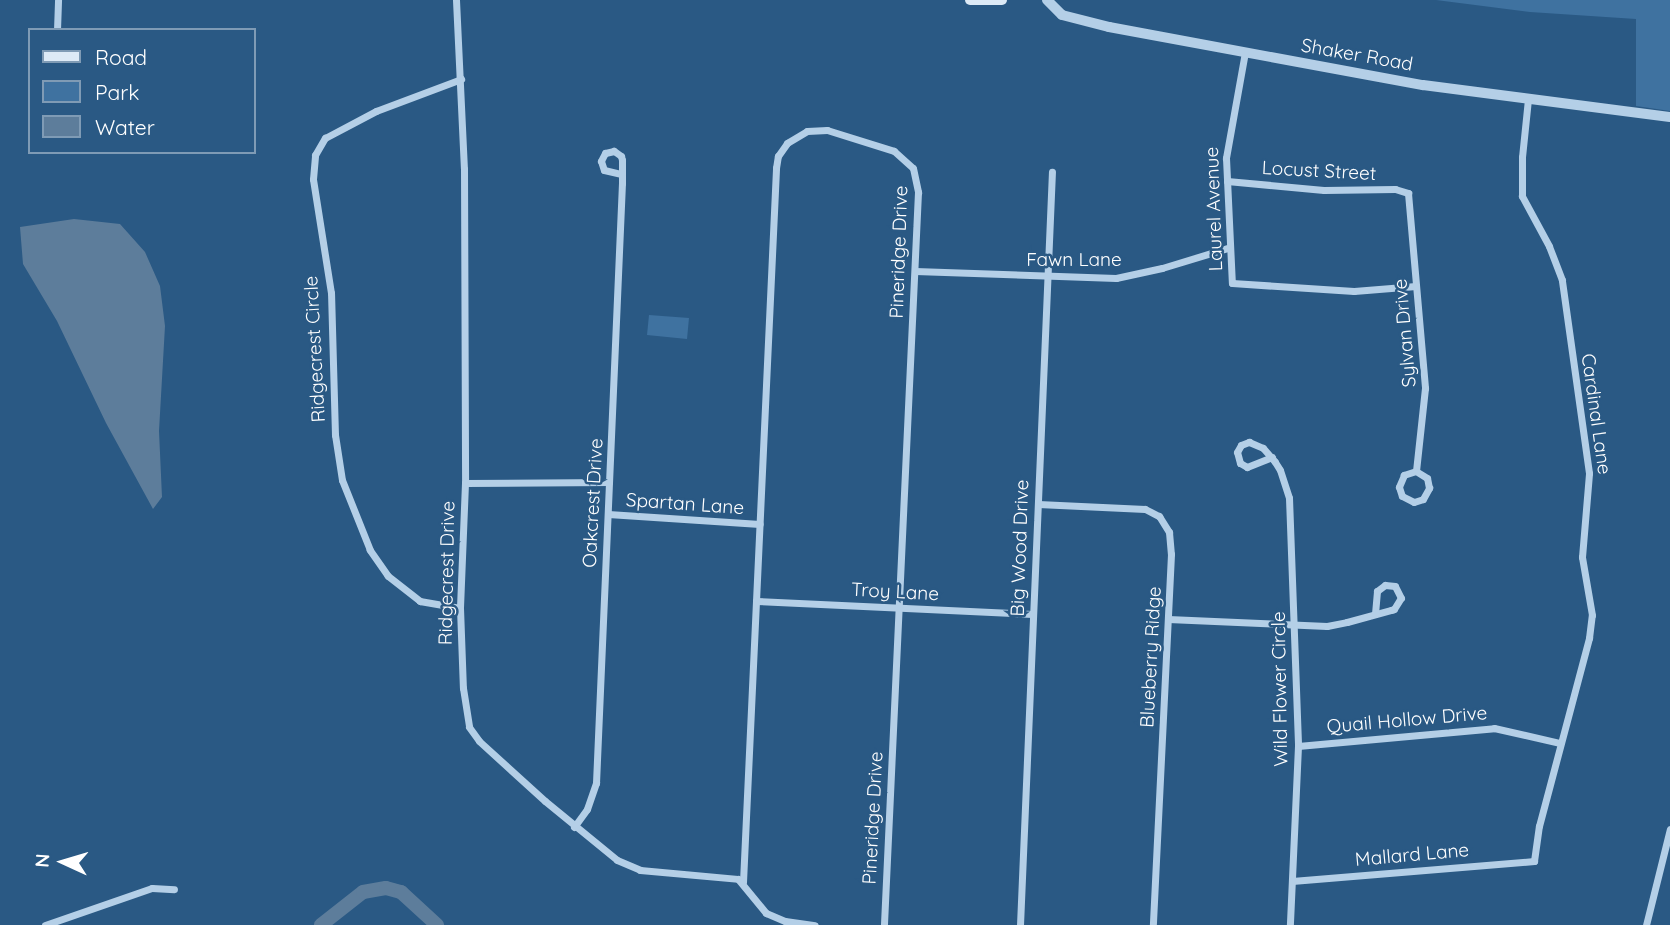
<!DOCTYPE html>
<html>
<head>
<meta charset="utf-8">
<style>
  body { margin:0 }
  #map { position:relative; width:1670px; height:925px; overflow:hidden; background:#2a5984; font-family:Quicksand,sans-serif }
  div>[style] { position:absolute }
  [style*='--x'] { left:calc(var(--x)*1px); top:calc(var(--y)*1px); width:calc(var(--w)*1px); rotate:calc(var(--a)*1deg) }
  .green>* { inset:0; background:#3f72a0 }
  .water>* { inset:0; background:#5d7d9b }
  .river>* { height:14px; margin:-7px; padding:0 7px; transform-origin:7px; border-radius:7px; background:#5d7d9b }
  .minor>* { height:7px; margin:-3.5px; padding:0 3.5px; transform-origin:3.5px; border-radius:3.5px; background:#b4cfe7 }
  .tertiary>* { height:10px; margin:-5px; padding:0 5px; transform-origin:5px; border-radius:5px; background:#b4cfe7 }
  .secondary>* { height:10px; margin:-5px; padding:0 5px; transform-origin:5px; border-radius:5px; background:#ddeaf6 }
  span { translate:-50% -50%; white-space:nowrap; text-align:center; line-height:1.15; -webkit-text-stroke:5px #2a5984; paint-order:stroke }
  .street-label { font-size:19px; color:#fff }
  .legend { position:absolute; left:28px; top:28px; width:228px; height:126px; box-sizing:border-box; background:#2a5984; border:2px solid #7f9bb5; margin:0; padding:9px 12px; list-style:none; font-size:21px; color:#fff }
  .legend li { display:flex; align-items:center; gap:14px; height:35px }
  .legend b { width:35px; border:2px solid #7f9bb5 }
  .north { position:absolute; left:28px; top:827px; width:70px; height:70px; -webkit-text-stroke:5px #2a5984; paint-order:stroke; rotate:274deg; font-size:19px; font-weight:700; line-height:28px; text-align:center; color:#fff }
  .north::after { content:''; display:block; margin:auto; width:24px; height:32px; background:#fff; clip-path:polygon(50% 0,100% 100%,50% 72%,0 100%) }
</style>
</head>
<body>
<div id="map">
  <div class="green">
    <i style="clip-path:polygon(1436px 0,1670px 0,1670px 111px,1636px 106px,1636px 19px,1530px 12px)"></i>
    <i style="clip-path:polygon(649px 315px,689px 318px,687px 339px,647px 335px)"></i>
  </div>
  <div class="water">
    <i style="clip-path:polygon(74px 219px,120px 224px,145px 252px,160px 286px,165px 326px,159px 431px,162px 497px,153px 509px,106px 423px,57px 321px,23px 264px,20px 227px)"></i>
  </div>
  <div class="river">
    <i style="--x:321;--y:925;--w:53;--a:-38.2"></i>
    <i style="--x:363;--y:892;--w:23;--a:-10"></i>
    <i style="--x:386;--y:888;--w:16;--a:15"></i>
    <i style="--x:401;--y:892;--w:49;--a:42.5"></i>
  </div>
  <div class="minor">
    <i style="--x:456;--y:0;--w:169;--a:87.3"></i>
    <i style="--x:464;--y:169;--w:314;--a:89.8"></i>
    <i style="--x:465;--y:483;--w:125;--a:92.3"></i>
    <i style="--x:460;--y:608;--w:80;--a:87.9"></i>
    <i style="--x:463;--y:688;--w:39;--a:81"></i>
    <i style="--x:469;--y:727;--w:17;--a:54"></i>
    <i style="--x:479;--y:741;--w:89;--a:42.3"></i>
    <i style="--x:545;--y:801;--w:93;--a:39.3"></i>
    <i style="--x:617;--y:860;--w:25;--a:23"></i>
    <i style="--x:640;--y:870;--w:98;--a:5.2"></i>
    <i style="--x:738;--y:879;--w:44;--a:50.5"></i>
    <i style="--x:766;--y:913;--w:21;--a:23"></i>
    <i style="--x:785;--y:921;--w:30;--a:8"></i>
    <i style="--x:57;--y:30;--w:30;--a:-88"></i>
    <i style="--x:1245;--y:52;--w:108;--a:100.2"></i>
    <i style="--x:1226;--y:158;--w:125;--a:87.3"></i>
    <i style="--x:1232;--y:283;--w:122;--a:3.8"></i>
    <i style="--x:1354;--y:291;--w:62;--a:-4.6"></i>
    <i style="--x:1227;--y:181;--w:97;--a:5.3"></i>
    <i style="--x:1324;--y:190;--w:71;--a:-0.8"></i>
    <i style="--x:1395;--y:189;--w:14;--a:17"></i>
    <i style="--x:1408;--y:193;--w:196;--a:85"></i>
    <i style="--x:1425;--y:388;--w:83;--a:96.2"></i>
    <i style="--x:1416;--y:471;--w:13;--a:162"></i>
    <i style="--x:1404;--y:475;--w:13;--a:113"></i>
    <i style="--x:1399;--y:487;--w:9;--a:72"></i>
    <i style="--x:1402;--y:496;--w:13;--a:27"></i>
    <i style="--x:1414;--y:502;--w:9;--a:-18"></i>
    <i style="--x:1423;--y:499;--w:13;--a:-61"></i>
    <i style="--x:1429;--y:488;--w:10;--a:-101"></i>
    <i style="--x:1427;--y:478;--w:13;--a:-148"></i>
    <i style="--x:915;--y:271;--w:201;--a:2"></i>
    <i style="--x:1116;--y:278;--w:47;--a:-12.3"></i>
    <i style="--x:1162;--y:268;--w:69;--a:-16.9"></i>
    <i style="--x:1272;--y:457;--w:27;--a:158"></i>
    <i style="--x:1247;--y:467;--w:8;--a:-150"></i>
    <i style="--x:1240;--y:463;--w:11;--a:-105"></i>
    <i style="--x:1237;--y:452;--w:8;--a:-60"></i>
    <i style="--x:1241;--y:445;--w:9;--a:-21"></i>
    <i style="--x:1249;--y:442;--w:15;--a:23"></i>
    <i style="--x:1263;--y:448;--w:18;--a:49"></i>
    <i style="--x:1275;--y:462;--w:9;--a:58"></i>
    <i style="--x:1280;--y:470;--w:29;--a:72"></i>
    <i style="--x:1289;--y:498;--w:248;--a:87.9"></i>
    <i style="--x:1298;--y:746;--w:179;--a:92.6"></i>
    <i style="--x:465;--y:483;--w:144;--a:-0.4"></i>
    <i style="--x:1038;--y:504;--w:107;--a:2.7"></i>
    <i style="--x:1145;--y:509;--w:16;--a:27"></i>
    <i style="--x:1159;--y:516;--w:19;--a:58"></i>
    <i style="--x:1169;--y:532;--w:22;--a:85"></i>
    <i style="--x:1171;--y:554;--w:371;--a:92.8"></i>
    <i style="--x:608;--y:514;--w:152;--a:3.8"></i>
    <i style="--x:756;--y:601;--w:277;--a:2.7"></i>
    <i style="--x:460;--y:608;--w:41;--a:-170.1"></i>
    <i style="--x:420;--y:601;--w:41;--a:-142"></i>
    <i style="--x:388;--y:576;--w:32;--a:-125"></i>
    <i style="--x:370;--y:550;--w:75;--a:-111.8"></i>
    <i style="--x:342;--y:480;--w:46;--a:-98.8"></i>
    <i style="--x:335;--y:435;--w:142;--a:-91.6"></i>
    <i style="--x:331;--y:293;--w:115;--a:-99"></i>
    <i style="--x:313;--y:179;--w:24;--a:-85"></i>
    <i style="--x:315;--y:155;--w:20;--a:-60"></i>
    <i style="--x:325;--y:138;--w:58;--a:-27.9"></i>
    <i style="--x:376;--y:111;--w:91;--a:-20.6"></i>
    <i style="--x:1168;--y:619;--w:159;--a:2.5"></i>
    <i style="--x:1327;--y:626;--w:20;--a:-11"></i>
    <i style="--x:1347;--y:622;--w:46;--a:-15.3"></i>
    <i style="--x:1391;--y:610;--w:3;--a:-18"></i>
    <i style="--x:1394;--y:609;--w:13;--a:-58"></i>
    <i style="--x:1401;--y:598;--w:13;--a:-117"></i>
    <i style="--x:1395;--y:586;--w:10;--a:-174"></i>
    <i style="--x:1385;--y:585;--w:10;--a:143"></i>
    <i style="--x:1377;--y:591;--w:23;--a:95"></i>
    <i style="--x:1298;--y:746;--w:197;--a:-5.2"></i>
    <i style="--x:1494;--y:728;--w:68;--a:12.8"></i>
    <i style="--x:574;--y:827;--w:22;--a:-54"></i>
    <i style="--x:587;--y:809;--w:28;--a:-71"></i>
    <i style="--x:596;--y:783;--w:601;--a:-87.52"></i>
    <i style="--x:622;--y:183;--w:23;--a:-90"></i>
    <i style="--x:622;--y:160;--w:4;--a:-104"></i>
    <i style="--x:621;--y:156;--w:9;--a:-144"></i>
    <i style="--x:614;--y:151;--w:9;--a:167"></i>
    <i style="--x:605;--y:153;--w:9;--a:117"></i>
    <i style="--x:601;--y:161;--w:9;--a:72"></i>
    <i style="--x:604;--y:170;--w:18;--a:13"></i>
    <i style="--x:1292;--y:881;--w:243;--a:-4.7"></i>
    <i style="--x:1534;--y:861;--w:35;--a:-82"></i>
    <i style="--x:1539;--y:826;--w:195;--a:-75.1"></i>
    <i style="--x:1589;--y:638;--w:23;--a:-83"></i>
    <i style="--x:1592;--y:615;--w:59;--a:-99.8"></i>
    <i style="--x:1582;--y:557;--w:84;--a:-85.2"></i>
    <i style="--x:1589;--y:473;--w:195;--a:-98"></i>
    <i style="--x:1562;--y:280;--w:36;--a:-111"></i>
    <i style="--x:1549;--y:246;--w:57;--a:-118.4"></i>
    <i style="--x:1522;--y:196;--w:39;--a:-90"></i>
    <i style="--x:1522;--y:157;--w:58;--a:-84.1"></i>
    <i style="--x:743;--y:882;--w:715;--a:-87.35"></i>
    <i style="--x:776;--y:168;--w:12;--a:-81"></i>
    <i style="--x:778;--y:156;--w:16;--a:-55"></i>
    <i style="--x:787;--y:143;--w:23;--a:-31"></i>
    <i style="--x:807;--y:131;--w:20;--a:-3"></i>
    <i style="--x:827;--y:130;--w:70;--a:17.4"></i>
    <i style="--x:894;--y:151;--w:25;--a:42"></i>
    <i style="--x:913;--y:168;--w:25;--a:78"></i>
    <i style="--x:918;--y:192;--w:734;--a:92.66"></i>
    <i style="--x:45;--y:925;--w:113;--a:-19.1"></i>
    <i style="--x:152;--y:888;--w:22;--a:3"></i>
    <i style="--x:1020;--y:925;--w:754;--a:-87.57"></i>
    <i style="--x:1646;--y:925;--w:99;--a:-76"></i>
  </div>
  <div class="tertiary">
    <i style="--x:1047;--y:0;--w:21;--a:45"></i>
    <i style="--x:1062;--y:15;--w:49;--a:14.3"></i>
    <i style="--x:1109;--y:27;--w:319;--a:10.5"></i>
    <i style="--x:1423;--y:85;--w:249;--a:7.4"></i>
  </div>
  <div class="secondary">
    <i style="--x:970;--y:0;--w:32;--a:0"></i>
  </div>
  <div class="street-label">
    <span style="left:1357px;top:55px;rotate:10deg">Shaker Road</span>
    <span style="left:1319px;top:171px;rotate:3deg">Locust Street</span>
    <span style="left:1214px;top:209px;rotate:-92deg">Laurel Avenue</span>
    <span style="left:899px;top:252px;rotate:-88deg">Pineridge Drive</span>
    <span style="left:1074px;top:260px">Fawn Lane</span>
    <span style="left:1405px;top:333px;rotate:-95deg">Sylvan Drive</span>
    <span style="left:315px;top:349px;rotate:-93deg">Ridgecrest Circle</span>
    <span style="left:1596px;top:414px;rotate:82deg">Cardinal Lane</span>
    <span style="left:593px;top:503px;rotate:-87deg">Oakcrest Drive</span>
    <span style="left:685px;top:504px;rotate:4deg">Spartan Lane</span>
    <span style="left:1020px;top:548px;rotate:-88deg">Big Wood Drive</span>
    <span style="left:447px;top:573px;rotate:-89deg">Ridgecrest Drive</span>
    <span style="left:895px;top:592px;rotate:3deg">Troy Lane</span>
    <span style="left:1151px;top:657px;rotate:-87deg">Blueberry Ridge</span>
    <span style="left:1280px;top:689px;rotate:-91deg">Wild Flower Circle</span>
    <span style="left:1407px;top:720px;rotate:-5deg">Quail Hollow Drive</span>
    <span style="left:873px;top:818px;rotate:-87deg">Pineridge Drive</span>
    <span style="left:1412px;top:855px;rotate:-5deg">Mallard Lane</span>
  </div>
  <ul class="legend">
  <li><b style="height:9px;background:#ddeaf6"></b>Road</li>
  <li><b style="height:19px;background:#3f72a0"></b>Park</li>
  <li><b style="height:19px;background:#5d7d9b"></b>Water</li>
  </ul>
  <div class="north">N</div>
</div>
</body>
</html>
